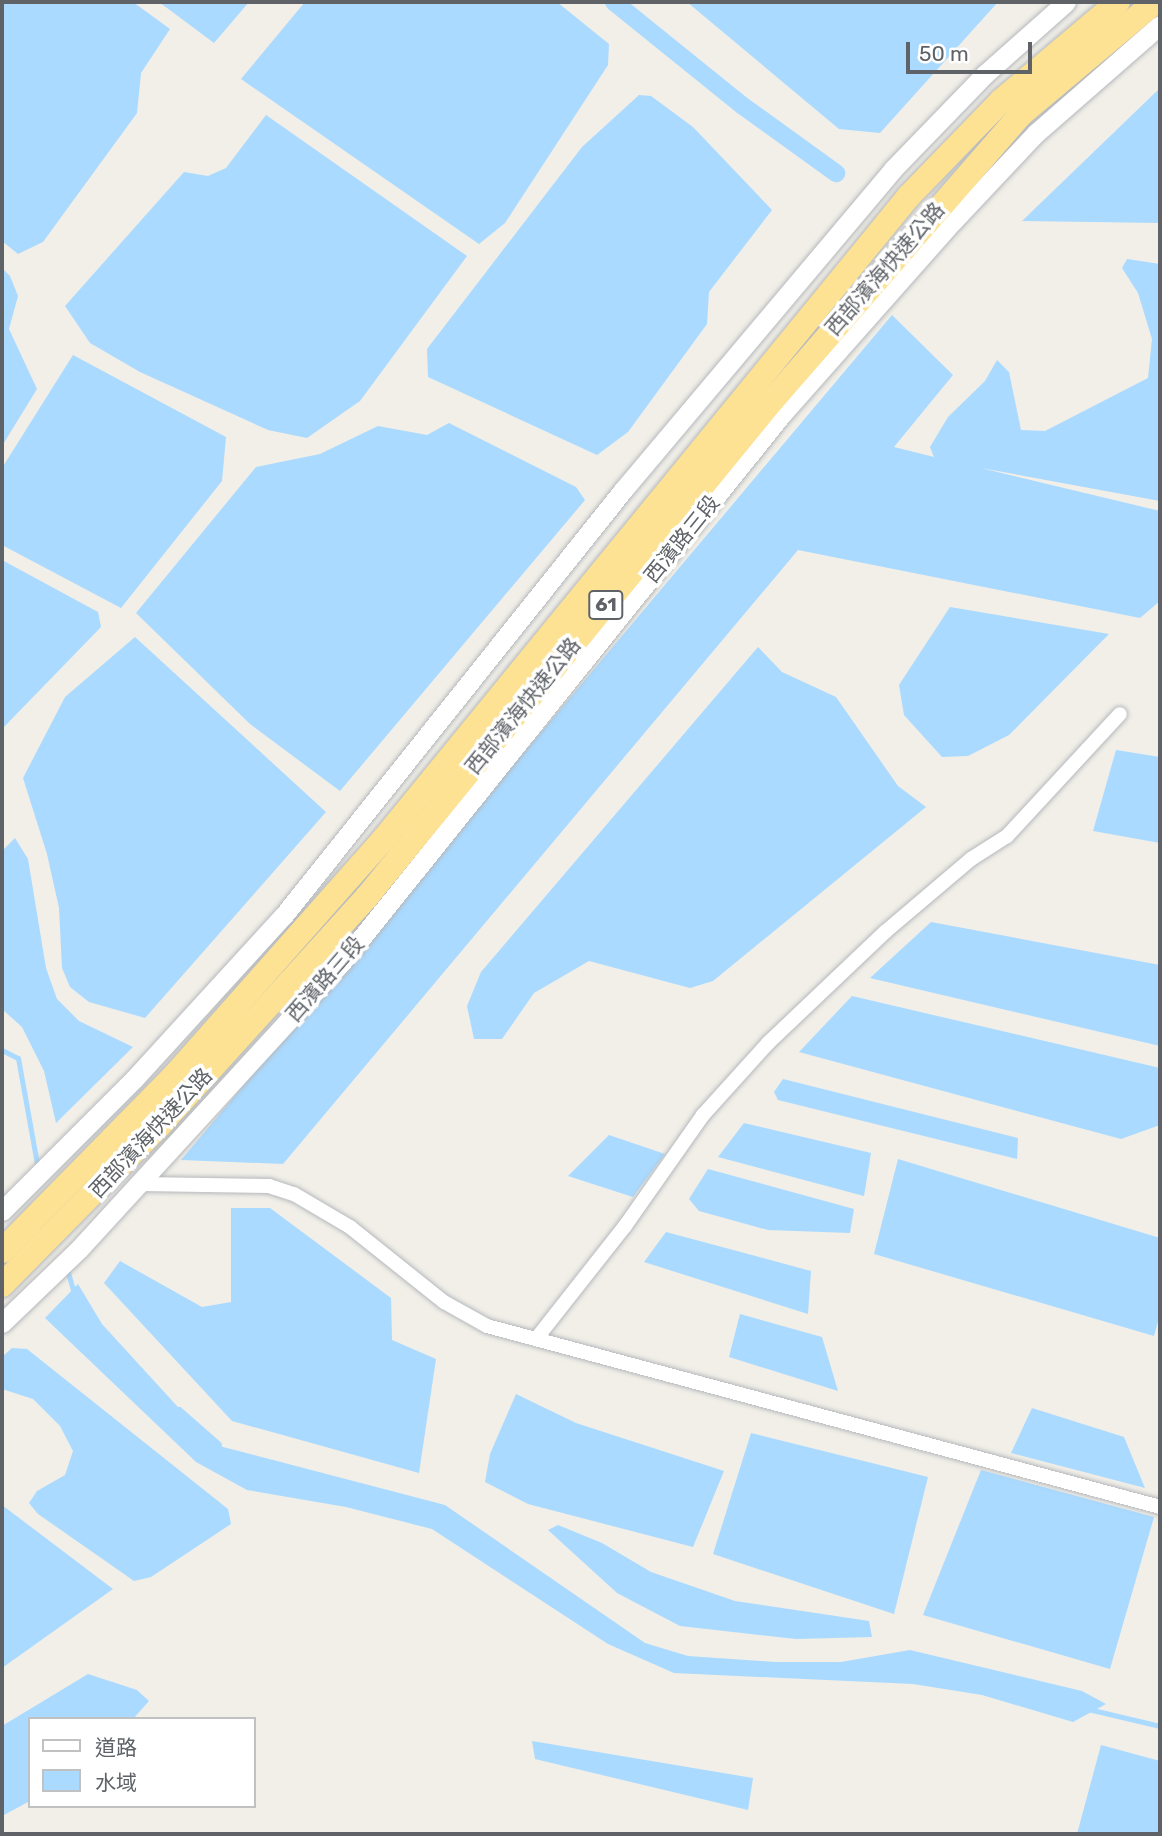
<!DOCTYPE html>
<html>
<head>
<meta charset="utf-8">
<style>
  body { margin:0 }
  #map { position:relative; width:1162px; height:1836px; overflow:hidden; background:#f1efe8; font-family:Rubik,"Noto Sans TC",sans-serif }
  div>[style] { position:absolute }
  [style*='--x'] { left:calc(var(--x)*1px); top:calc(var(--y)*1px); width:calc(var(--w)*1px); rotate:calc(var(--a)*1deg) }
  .water>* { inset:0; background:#aadaff }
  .stream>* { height:5px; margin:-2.5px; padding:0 2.5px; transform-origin:2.5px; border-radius:2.5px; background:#aadaff }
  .canal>* { height:18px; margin:-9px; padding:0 9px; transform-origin:9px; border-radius:9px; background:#aadaff }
  .roads { filter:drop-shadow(0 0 2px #b5b8bc) drop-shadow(0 0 2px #b5b8bc) }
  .street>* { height:14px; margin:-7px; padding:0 7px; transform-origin:7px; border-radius:7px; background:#fff }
  .secondary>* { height:19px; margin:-9.5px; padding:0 9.5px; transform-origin:9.5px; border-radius:9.5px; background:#fff }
  .highway>* { height:24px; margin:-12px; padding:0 12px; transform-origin:12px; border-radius:12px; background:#fde293 }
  span { translate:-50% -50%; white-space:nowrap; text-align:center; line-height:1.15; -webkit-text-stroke:7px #fff; paint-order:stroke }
  .shield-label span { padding:2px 5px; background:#fff; border:2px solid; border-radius:5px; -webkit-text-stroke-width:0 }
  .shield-label { font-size:19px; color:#5f6368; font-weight:700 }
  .street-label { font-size:21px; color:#5f6368 }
  .frame { position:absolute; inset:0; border:4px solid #5f6368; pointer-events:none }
  .legend { position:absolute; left:28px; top:1717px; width:228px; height:91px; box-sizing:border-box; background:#fff; border:2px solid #bfc1c3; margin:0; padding:9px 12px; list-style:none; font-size:21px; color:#5f6368 }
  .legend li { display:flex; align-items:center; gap:14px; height:35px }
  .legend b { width:35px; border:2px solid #bfc1c3 }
  .scale { position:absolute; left:906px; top:42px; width:126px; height:32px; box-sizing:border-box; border:4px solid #5f6368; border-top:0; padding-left:9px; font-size:21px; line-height:24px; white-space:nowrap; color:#5f6368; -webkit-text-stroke:5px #fff; paint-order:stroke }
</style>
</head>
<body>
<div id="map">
  <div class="water">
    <i style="clip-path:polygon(2px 2px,133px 2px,170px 29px,141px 73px,137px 113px,43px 242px,18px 254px,2px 241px)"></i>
    <i style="clip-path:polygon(159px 2px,249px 2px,214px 43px)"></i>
    <i style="clip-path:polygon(305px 2px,557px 2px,609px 44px,608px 65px,505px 223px,479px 244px,241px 79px)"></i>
    <i style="clip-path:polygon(687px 2px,998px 2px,880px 133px,839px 129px)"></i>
    <i style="clip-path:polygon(1160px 88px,1160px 223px,1022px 221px)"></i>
    <i style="clip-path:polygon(639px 95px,651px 96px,693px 127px,772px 210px,709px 292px,707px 324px,628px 432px,597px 455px,428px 377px,427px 349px,582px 147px)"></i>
    <i style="clip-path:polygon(266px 115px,467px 256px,360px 401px,307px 438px,268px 430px,140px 372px,90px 343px,65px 306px,184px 172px,208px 176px,226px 168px)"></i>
    <i style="clip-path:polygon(1127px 259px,1160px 264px,1160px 501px,981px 468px,1160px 511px,1160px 601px,1140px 618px,798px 550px,283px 1164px,181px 1160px,892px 315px,953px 375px,894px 447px,934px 457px,930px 447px,948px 417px,985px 381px,997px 360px,1009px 372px,1021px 430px,1045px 431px,1148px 378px,1152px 339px,1138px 293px,1122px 268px)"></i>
    <i style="clip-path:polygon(2px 268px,10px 276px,18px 296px,9px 329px,37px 389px,2px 446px)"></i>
    <i style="clip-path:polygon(73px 355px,226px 437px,222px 481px,121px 608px,2px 545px,2px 468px)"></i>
    <i style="clip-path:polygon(449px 423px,576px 487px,585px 500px,340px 791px,250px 724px,136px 613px,256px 467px,320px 454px,378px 426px,427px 435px)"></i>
    <i style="clip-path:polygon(2px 560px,98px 612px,101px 627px,2px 729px)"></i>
    <i style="clip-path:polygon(950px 607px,1109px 634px,1009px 735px,968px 756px,942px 757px,904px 715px,899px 685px)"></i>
    <i style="clip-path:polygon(135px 637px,326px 812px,145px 1018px,89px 1002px,70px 987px,62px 968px,59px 908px,47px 854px,23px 778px,65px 697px)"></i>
    <i style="clip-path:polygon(758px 647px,782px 672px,836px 697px,898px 786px,926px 807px,713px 981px,690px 988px,589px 961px,534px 993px,502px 1039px,474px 1039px,467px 1006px,481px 972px)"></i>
    <i style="clip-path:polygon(1116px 750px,1160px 757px,1160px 843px,1093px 831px)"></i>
    <i style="clip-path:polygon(15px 838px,28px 859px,46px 968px,57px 999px,79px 1021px,133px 1047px,56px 1123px,44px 1071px,22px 1027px,2px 1009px,2px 851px)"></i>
    <i style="clip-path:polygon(931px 922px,1160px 965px,1160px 1046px,870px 978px)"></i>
    <i style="clip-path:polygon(852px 996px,1160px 1068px,1160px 1125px,1121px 1139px,799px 1052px)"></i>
    <i style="clip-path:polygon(783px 1079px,1018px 1138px,1017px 1159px,778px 1100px,774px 1092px)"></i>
    <i style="clip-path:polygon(744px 1123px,871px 1153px,864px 1196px,718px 1157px)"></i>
    <i style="clip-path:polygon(609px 1135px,665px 1154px,633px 1197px,568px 1176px)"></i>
    <i style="clip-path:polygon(898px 1159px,1160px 1238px,1160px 1314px,1154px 1336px,874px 1254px)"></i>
    <i style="clip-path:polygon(708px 1169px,854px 1209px,850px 1233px,768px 1230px,699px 1211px,689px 1199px)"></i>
    <i style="clip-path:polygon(231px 1208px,270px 1208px,391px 1298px,392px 1340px,436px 1359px,419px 1473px,232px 1421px,104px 1283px,120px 1261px,202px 1307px,231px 1302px)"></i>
    <i style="clip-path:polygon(666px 1232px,811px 1271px,808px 1314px,644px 1262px)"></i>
    <i style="clip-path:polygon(78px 1284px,102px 1324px,198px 1429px,223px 1447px,445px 1505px,645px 1643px,688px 1656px,775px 1662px,841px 1662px,910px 1650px,1082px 1691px,1106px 1704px,1073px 1722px,982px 1695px,913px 1684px,674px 1673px,608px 1644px,432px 1529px,346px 1507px,247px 1490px,196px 1462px,45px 1318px)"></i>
    <i style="clip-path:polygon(740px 1314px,822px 1337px,838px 1391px,729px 1357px)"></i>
    <i style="clip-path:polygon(12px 1348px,27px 1349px,228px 1509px,231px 1524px,151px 1577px,134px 1581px,38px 1514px,29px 1503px,37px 1491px,65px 1475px,73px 1451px,60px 1426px,33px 1399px,2px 1389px,2px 1357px)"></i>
    <i style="clip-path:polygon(516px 1394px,576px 1423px,724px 1471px,693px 1547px,528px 1504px,485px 1482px,490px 1454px)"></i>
    <i style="clip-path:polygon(1032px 1408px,1124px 1437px,1145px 1488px,1011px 1453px)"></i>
    <i style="clip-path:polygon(751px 1433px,928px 1477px,894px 1614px,713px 1554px)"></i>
    <i style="clip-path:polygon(981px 1470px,1154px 1517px,1110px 1669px,923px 1615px)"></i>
    <i style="clip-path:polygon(2px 1505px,113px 1589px,2px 1668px)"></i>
    <i style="clip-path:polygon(558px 1525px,602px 1543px,651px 1572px,735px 1601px,869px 1621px,872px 1637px,796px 1639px,680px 1626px,617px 1593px,548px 1530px)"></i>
    <i style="clip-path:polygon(88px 1674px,137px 1690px,149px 1701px,133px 1719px,30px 1719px,30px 1801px,2px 1816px,2px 1726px)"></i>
    <i style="clip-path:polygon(532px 1741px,753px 1778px,748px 1810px,535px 1759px)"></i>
    <i style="clip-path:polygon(1101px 1745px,1160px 1761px,1160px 1834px,1077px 1834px)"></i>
  </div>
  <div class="stream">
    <i style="--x:2;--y:1050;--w:18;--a:27"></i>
    <i style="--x:18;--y:1058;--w:113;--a:79.8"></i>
    <i style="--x:67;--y:1269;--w:29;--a:74"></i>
    <i style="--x:179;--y:1409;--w:53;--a:41.2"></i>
    <i style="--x:1088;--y:1709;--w:74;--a:13.3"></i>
  </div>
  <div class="canal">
    <i style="--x:614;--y:2;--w:166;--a:38.9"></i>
    <i style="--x:743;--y:106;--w:115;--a:35.8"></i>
  </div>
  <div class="roads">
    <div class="street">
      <i style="--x:140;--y:1184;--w:129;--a:0.9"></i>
      <i style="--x:269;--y:1186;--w:26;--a:18"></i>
      <i style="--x:294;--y:1194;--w:65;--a:30.5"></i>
      <i style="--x:350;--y:1227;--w:120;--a:38.6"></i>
      <i style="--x:444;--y:1302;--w:49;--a:29.2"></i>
      <i style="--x:487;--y:1326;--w:697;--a:15.05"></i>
      <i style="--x:536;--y:1339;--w:144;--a:-51.8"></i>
      <i style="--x:625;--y:1226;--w:136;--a:-54.9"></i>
      <i style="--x:703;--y:1115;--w:97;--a:-47.9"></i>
      <i style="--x:768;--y:1043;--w:161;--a:-43.5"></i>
      <i style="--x:885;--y:932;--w:113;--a:-40.3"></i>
      <i style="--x:971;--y:859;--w:43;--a:-32.6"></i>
      <i style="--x:1007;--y:836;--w:166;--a:-47.2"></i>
    </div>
    <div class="secondary">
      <i style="--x:2;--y:1211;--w:187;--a:-45"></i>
      <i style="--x:134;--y:1079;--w:222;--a:-47.6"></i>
      <i style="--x:284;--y:915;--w:544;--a:-51.42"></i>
      <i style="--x:623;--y:490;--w:419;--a:-49.9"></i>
      <i style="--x:893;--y:169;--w:132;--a:-45.9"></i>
      <i style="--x:985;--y:74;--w:108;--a:-41.6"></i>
      <i style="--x:2;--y:1323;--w:107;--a:-43.9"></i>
      <i style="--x:79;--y:1249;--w:389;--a:-47.5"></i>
      <i style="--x:342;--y:962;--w:703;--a:-51.24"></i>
      <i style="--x:782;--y:414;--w:258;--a:-48.5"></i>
      <i style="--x:953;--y:221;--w:121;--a:-46.7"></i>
      <i style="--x:1036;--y:133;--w:164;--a:-41.1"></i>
    </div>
    <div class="highway">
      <i style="--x:2;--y:1251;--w:245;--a:-45.5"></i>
      <i style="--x:174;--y:1076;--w:314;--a:-48.5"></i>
      <i style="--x:382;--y:841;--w:833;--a:-50.75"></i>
      <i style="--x:909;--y:196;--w:132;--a:-45.9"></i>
      <i style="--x:1001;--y:101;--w:153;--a:-40.2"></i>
      <i style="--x:2;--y:1285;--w:225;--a:-45.4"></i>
      <i style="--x:160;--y:1125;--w:307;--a:-47.8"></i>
      <i style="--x:366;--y:898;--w:639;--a:-50.78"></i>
      <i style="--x:770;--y:403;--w:381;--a:-49"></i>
      <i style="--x:1020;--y:115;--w:176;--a:-39.9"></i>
    </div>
  </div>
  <div class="shield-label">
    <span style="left:606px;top:605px">61</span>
  </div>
  <div class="street-label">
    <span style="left:885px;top:269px;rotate:-49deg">西部濱海快速公路</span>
    <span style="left:682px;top:539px;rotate:-51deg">西濱路三段</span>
    <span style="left:523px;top:706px;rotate:-51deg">西部濱海快速公路</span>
    <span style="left:325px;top:979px;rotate:-49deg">西濱路三段</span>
    <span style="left:151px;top:1133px;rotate:-47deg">西部濱海快速公路</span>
  </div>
  <div class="frame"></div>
  <ul class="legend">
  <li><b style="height:9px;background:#fff"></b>道路</li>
  <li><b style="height:19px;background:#aadaff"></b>水域</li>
  </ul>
  <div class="scale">50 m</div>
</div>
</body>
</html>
